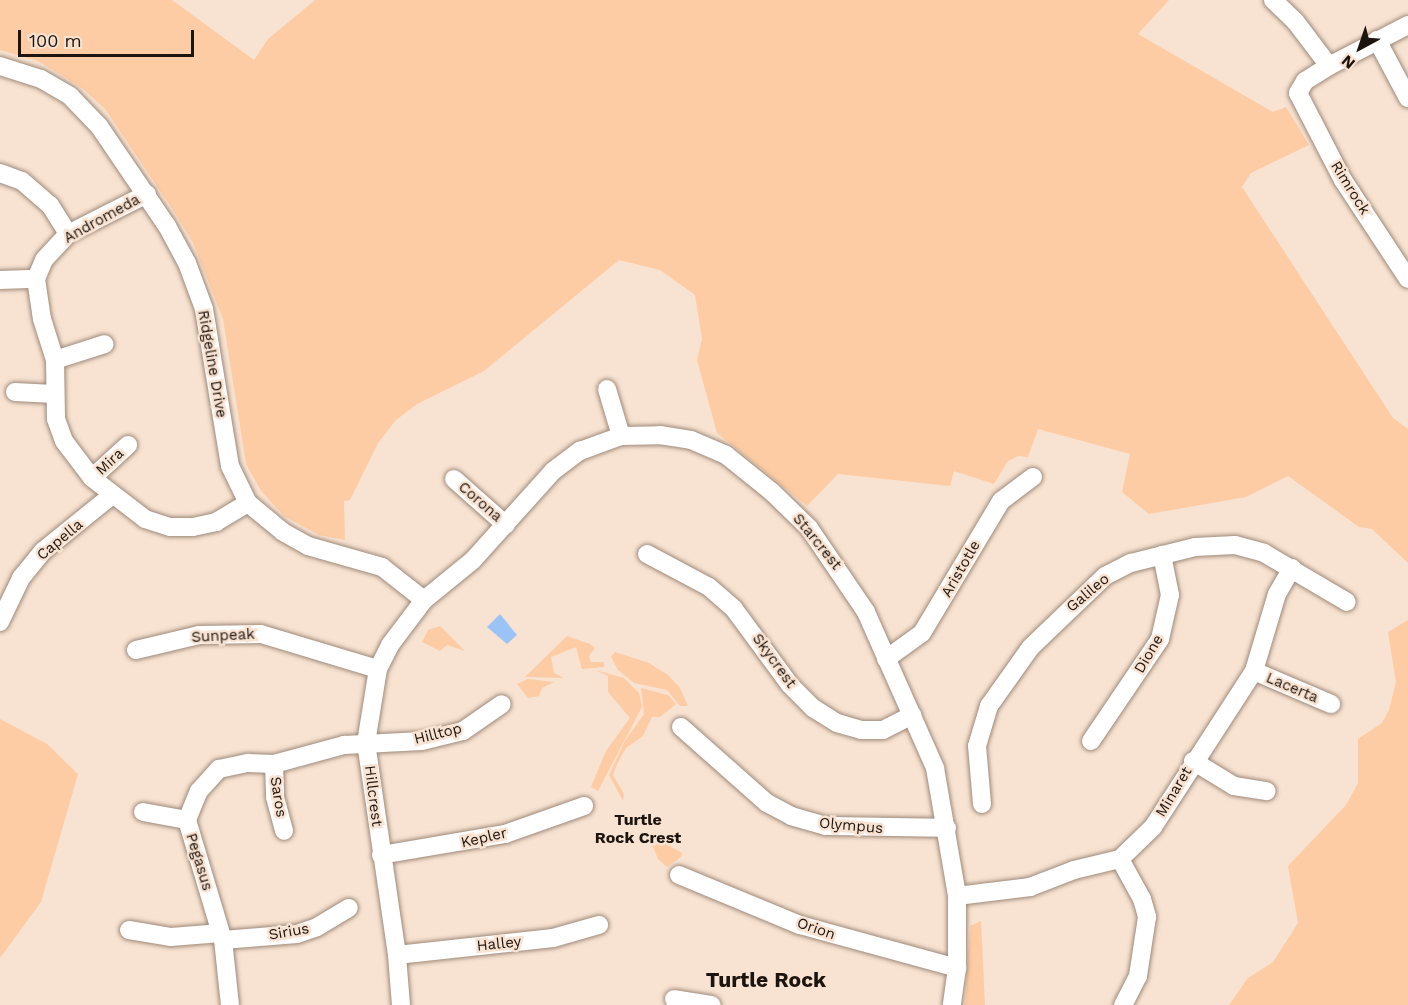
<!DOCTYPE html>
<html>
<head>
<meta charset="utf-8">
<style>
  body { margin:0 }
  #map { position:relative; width:1408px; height:1005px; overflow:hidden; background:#f8e2d1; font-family:"Work Sans",sans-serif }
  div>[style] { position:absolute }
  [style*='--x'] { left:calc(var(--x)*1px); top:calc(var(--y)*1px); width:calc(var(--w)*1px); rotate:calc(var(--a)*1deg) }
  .green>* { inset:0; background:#fdcca4 }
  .water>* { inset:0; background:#9bc3f5 }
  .roads { filter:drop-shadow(0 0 2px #9e8a7a) drop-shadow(0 0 2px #9e8a7a) }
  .minor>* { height:18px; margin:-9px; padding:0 9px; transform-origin:9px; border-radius:9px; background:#fff }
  span { translate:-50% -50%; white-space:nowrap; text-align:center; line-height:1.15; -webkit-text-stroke:5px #f8e2d1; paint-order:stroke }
  .street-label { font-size:15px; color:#1c140e }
  .neighbourhood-label { font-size:16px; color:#1c140e; font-weight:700 }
  .district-label { font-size:21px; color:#1c140e; font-weight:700 }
  .north { position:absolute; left:1330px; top:18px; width:60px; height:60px; -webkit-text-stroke:4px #f8e2d1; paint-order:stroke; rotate:220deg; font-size:16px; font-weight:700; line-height:24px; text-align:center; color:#1c140e }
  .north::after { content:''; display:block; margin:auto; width:21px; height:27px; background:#1c140e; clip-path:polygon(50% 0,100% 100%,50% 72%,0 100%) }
  .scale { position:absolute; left:18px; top:30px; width:176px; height:27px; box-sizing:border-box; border:3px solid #1c140e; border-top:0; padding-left:8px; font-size:18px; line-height:21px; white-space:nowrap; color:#1c140e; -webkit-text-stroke:4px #f8e2d1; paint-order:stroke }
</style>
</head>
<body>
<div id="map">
  <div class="green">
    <i style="clip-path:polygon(0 0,172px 0,254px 60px,268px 39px,315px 0,1169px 0,1138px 34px,1273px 112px,1286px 107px,1309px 145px,1251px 173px,1242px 187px,1393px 418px,1408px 429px,1408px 563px,1372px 529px,1359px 527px,1288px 476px,1246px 497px,1149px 514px,1122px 492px,1130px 454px,1038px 429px,1028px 457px,1018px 456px,1008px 461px,994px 484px,954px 471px,950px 486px,838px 474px,807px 506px,717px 433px,697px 360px,702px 339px,695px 295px,660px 270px,619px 260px,484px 371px,417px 404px,396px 420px,378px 443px,350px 500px,344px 501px,345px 540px,319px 535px,284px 516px,261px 491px,246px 464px,223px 319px,193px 243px,177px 216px,105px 109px,82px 88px,38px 61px,0 50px)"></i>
    <i style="clip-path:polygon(1408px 620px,1408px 1005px,1229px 1005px,1248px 978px,1273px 962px,1298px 923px,1288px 866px,1346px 805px,1358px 783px,1358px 739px,1382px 723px,1389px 710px,1396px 682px,1388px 632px)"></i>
    <i style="clip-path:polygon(440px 626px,465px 651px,447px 645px,440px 651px,422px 642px,428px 630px)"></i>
    <i style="clip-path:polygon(567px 636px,590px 644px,595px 648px,589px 656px,591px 662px,604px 662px,604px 667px,582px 669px,576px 647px,551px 657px,554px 673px,564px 678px,525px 677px)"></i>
    <i style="clip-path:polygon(615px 652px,649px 663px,668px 675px,680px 688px,688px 706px,680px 706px,667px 690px,634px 683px,618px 670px,611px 657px)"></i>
    <i style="clip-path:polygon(595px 670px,624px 678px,639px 693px,642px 707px,598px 791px,591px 787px,606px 751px,630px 718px,608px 692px,608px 676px)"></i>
    <i style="clip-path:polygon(528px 679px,537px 680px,554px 682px,542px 688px,539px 696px,528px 698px,517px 684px)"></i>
    <i style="clip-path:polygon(641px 688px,668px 695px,676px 704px,660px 717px,652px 717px,643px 736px,626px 748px,617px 764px,613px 775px,624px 794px,623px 801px,609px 775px,625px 741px,644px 714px)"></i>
    <i style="clip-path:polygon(0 719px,47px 744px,78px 774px,41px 902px,0 958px)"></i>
    <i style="clip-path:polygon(651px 842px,662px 842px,682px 853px,681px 857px,667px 867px,658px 859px)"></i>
    <i style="clip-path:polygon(981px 921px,985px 1005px,965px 1005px,970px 926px)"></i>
  </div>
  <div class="water">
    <i style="clip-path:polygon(500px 614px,517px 635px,507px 644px,487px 627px)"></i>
  </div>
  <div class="roads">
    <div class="minor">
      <i style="--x:1273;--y:0;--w:30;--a:44"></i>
      <i style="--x:1295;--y:21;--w:56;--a:52.9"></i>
      <i style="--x:1408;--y:25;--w:89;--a:152.6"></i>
      <i style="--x:1329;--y:66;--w:28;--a:148"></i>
      <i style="--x:1305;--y:81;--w:14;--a:120"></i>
      <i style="--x:1298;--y:93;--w:98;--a:62.7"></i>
      <i style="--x:1343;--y:180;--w:118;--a:56.7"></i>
      <i style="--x:1377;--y:40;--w:66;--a:61.9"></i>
      <i style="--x:0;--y:66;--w:43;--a:17.6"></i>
      <i style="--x:41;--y:79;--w:34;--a:30"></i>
      <i style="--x:70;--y:96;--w:42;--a:46"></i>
      <i style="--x:99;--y:126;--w:121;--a:55.8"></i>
      <i style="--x:167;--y:226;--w:42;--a:61.6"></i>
      <i style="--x:187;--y:263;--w:49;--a:69.7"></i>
      <i style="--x:204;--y:309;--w:159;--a:80.6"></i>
      <i style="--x:230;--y:466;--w:41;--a:64.1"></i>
      <i style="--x:248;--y:503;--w:45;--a:39.6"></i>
      <i style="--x:283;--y:532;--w:29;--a:29"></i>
      <i style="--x:308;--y:546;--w:77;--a:15.8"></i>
      <i style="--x:382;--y:567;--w:53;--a:38.2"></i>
      <i style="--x:0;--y:173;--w:23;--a:20"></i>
      <i style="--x:22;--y:181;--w:37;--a:41"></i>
      <i style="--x:50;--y:205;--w:34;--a:58"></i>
      <i style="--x:147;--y:194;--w:89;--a:153.1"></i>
      <i style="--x:68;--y:234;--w:35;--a:133"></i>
      <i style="--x:44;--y:260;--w:21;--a:113"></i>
      <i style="--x:36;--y:279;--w:40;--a:81.5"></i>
      <i style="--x:42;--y:319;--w:43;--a:72.4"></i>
      <i style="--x:55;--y:360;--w:59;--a:89"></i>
      <i style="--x:56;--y:419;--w:23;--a:70"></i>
      <i style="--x:64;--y:441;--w:46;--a:52.9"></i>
      <i style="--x:92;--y:478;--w:67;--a:37.7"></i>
      <i style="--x:145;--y:519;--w:26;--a:18"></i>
      <i style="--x:170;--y:527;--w:23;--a:0"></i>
      <i style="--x:193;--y:527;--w:24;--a:-12"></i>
      <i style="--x:216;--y:522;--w:37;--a:-31"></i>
      <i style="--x:0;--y:280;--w:36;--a:-2"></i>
      <i style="--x:55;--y:360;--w:52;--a:-17.7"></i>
      <i style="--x:607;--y:389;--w:49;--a:73.4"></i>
      <i style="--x:15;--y:392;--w:39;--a:3"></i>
      <i style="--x:92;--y:478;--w:49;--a:-42.5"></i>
      <i style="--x:454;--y:479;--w:69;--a:41.5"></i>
      <i style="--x:647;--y:554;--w:70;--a:28"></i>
      <i style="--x:709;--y:587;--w:33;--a:41"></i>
      <i style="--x:734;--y:609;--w:94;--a:53.6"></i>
      <i style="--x:790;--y:685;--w:33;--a:45"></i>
      <i style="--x:813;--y:708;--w:28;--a:32"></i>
      <i style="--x:837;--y:723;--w:25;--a:16"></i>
      <i style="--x:861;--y:730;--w:22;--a:0"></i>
      <i style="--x:883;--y:730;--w:33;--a:-27"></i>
      <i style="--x:0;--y:622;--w:49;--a:-64.5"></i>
      <i style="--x:21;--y:578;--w:35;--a:-51"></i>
      <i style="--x:43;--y:551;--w:87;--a:-39"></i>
      <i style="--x:136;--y:650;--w:65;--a:-13.4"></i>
      <i style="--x:199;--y:635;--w:62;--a:-0.9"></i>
      <i style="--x:261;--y:634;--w:122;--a:16.7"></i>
      <i style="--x:886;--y:659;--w:44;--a:-35.8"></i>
      <i style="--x:922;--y:633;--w:154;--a:-59.1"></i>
      <i style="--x:1001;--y:501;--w:40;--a:-37"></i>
      <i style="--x:1254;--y:671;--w:84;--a:23.2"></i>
      <i style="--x:681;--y:727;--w:115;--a:41.5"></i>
      <i style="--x:767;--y:803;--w:27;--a:28"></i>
      <i style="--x:791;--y:816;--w:35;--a:16"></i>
      <i style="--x:825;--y:826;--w:122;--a:0.9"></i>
      <i style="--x:1091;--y:741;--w:123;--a:-55.9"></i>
      <i style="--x:1160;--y:639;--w:45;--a:-77.2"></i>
      <i style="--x:1170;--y:595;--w:41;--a:-101.3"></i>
      <i style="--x:1193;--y:761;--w:48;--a:31.4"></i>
      <i style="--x:1234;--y:786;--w:33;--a:9"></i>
      <i style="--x:274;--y:764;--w:33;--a:88"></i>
      <i style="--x:275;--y:797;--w:35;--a:75"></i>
      <i style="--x:982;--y:804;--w:58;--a:-94.9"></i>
      <i style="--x:977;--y:746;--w:42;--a:-73.3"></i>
      <i style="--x:989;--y:706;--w:72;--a:-54.6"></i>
      <i style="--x:1031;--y:647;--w:103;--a:-43.8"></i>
      <i style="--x:1105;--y:576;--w:29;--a:-27"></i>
      <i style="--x:1131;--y:563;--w:66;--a:-14"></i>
      <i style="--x:1195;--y:547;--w:40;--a:-2.9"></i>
      <i style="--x:1235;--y:545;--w:30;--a:15"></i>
      <i style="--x:1264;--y:553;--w:96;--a:30.6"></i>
      <i style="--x:143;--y:812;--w:45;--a:10.3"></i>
      <i style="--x:381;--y:855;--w:126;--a:-9.6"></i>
      <i style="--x:505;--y:834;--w:84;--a:-19.5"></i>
      <i style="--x:1120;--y:859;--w:46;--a:61.2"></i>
      <i style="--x:1142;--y:899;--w:19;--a:74"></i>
      <i style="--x:1147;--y:917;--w:60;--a:98.7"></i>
      <i style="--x:1138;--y:976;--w:33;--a:117"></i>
      <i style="--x:679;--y:875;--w:131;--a:22.5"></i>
      <i style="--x:800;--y:925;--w:163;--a:15.3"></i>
      <i style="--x:957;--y:896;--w:74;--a:-7"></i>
      <i style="--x:1030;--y:887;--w:47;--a:-21.1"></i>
      <i style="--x:1074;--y:870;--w:47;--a:-13.4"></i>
      <i style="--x:1120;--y:859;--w:46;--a:-44.1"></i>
      <i style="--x:1153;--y:827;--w:186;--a:-57.1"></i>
      <i style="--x:1254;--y:671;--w:80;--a:-73.4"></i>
      <i style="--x:1277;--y:594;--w:30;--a:-60"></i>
      <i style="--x:129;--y:930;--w:43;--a:9.5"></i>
      <i style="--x:171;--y:937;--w:50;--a:-4.6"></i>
      <i style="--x:223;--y:940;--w:74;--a:-4.6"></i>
      <i style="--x:297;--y:934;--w:21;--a:-19"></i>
      <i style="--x:317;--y:927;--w:37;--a:-31"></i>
      <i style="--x:397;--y:955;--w:157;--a:-6.2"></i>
      <i style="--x:553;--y:938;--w:48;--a:-15.8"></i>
      <i style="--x:674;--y:999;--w:38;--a:9"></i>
      <i style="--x:230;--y:1005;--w:65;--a:-96.1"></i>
      <i style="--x:223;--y:940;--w:125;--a:-106.7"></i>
      <i style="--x:187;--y:820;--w:31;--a:-68"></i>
      <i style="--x:199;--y:791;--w:30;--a:-48"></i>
      <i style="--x:219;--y:769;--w:30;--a:-12"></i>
      <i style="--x:248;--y:763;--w:26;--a:2"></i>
      <i style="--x:274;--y:764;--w:73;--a:-15.2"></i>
      <i style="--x:344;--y:745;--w:78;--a:-2.9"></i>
      <i style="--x:422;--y:741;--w:42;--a:-13.7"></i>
      <i style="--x:463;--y:731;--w:47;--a:-34.7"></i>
      <i style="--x:401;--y:1005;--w:50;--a:-94.6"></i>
      <i style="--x:397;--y:955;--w:214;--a:-98.3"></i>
      <i style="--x:366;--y:743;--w:75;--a:-80.8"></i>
      <i style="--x:378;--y:669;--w:27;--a:-63"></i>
      <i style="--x:390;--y:645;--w:56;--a:-52.9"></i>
      <i style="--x:424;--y:600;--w:63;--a:-39.2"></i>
      <i style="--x:473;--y:560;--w:120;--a:-48"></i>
      <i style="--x:553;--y:471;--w:34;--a:-37"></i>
      <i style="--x:580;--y:451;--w:44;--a:-20.1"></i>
      <i style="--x:621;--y:436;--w:39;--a:-1"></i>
      <i style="--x:660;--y:435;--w:31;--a:9"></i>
      <i style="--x:691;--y:440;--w:38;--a:23"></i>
      <i style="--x:726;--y:455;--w:59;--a:38.8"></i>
      <i style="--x:772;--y:492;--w:52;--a:44.2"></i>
      <i style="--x:809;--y:528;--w:102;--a:55.8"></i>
      <i style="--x:866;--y:612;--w:171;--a:66.1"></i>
      <i style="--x:935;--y:768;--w:130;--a:80.2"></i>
      <i style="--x:957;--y:896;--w:72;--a:90"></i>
      <i style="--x:957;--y:968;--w:37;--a:98"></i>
    </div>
  </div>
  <div class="street-label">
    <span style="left:1350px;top:188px;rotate:58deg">Rimrock</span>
    <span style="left:102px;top:219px;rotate:-29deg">Andromeda</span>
    <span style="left:212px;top:364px;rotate:80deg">Ridgeline Drive</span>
    <span style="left:110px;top:462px;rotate:-43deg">Mira</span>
    <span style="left:480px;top:502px;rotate:41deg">Corona</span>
    <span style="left:60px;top:540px;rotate:-40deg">Capella</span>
    <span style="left:817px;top:542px;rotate:51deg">Starcrest</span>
    <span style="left:961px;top:569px;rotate:-60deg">Aristotle</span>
    <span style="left:1088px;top:593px;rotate:-40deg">Galileo</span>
    <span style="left:223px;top:636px;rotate:-3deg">Sunpeak</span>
    <span style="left:1149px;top:654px;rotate:-60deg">Dione</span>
    <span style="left:774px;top:661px;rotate:54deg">Skycrest</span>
    <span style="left:1292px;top:688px;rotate:23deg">Lacerta</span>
    <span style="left:438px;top:734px;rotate:-14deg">Hilltop</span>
    <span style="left:1174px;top:792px;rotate:-59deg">Minaret</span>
    <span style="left:373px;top:796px;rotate:83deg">Hillcrest</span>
    <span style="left:278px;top:797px;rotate:81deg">Saros</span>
    <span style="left:851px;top:826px;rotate:5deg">Olympus</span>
    <span style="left:484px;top:838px;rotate:-13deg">Kepler</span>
    <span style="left:199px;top:862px;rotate:73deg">Pegasus</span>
    <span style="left:816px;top:929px;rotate:19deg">Orion</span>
    <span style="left:289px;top:932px;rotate:-10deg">Sirius</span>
    <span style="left:499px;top:944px;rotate:-6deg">Halley</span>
  </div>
  <div class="neighbourhood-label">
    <span style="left:638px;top:829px">Turtle<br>Rock Crest</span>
  </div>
  <div class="district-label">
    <span style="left:766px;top:980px">Turtle Rock</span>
  </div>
  <div class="north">N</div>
  <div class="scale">100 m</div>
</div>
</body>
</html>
